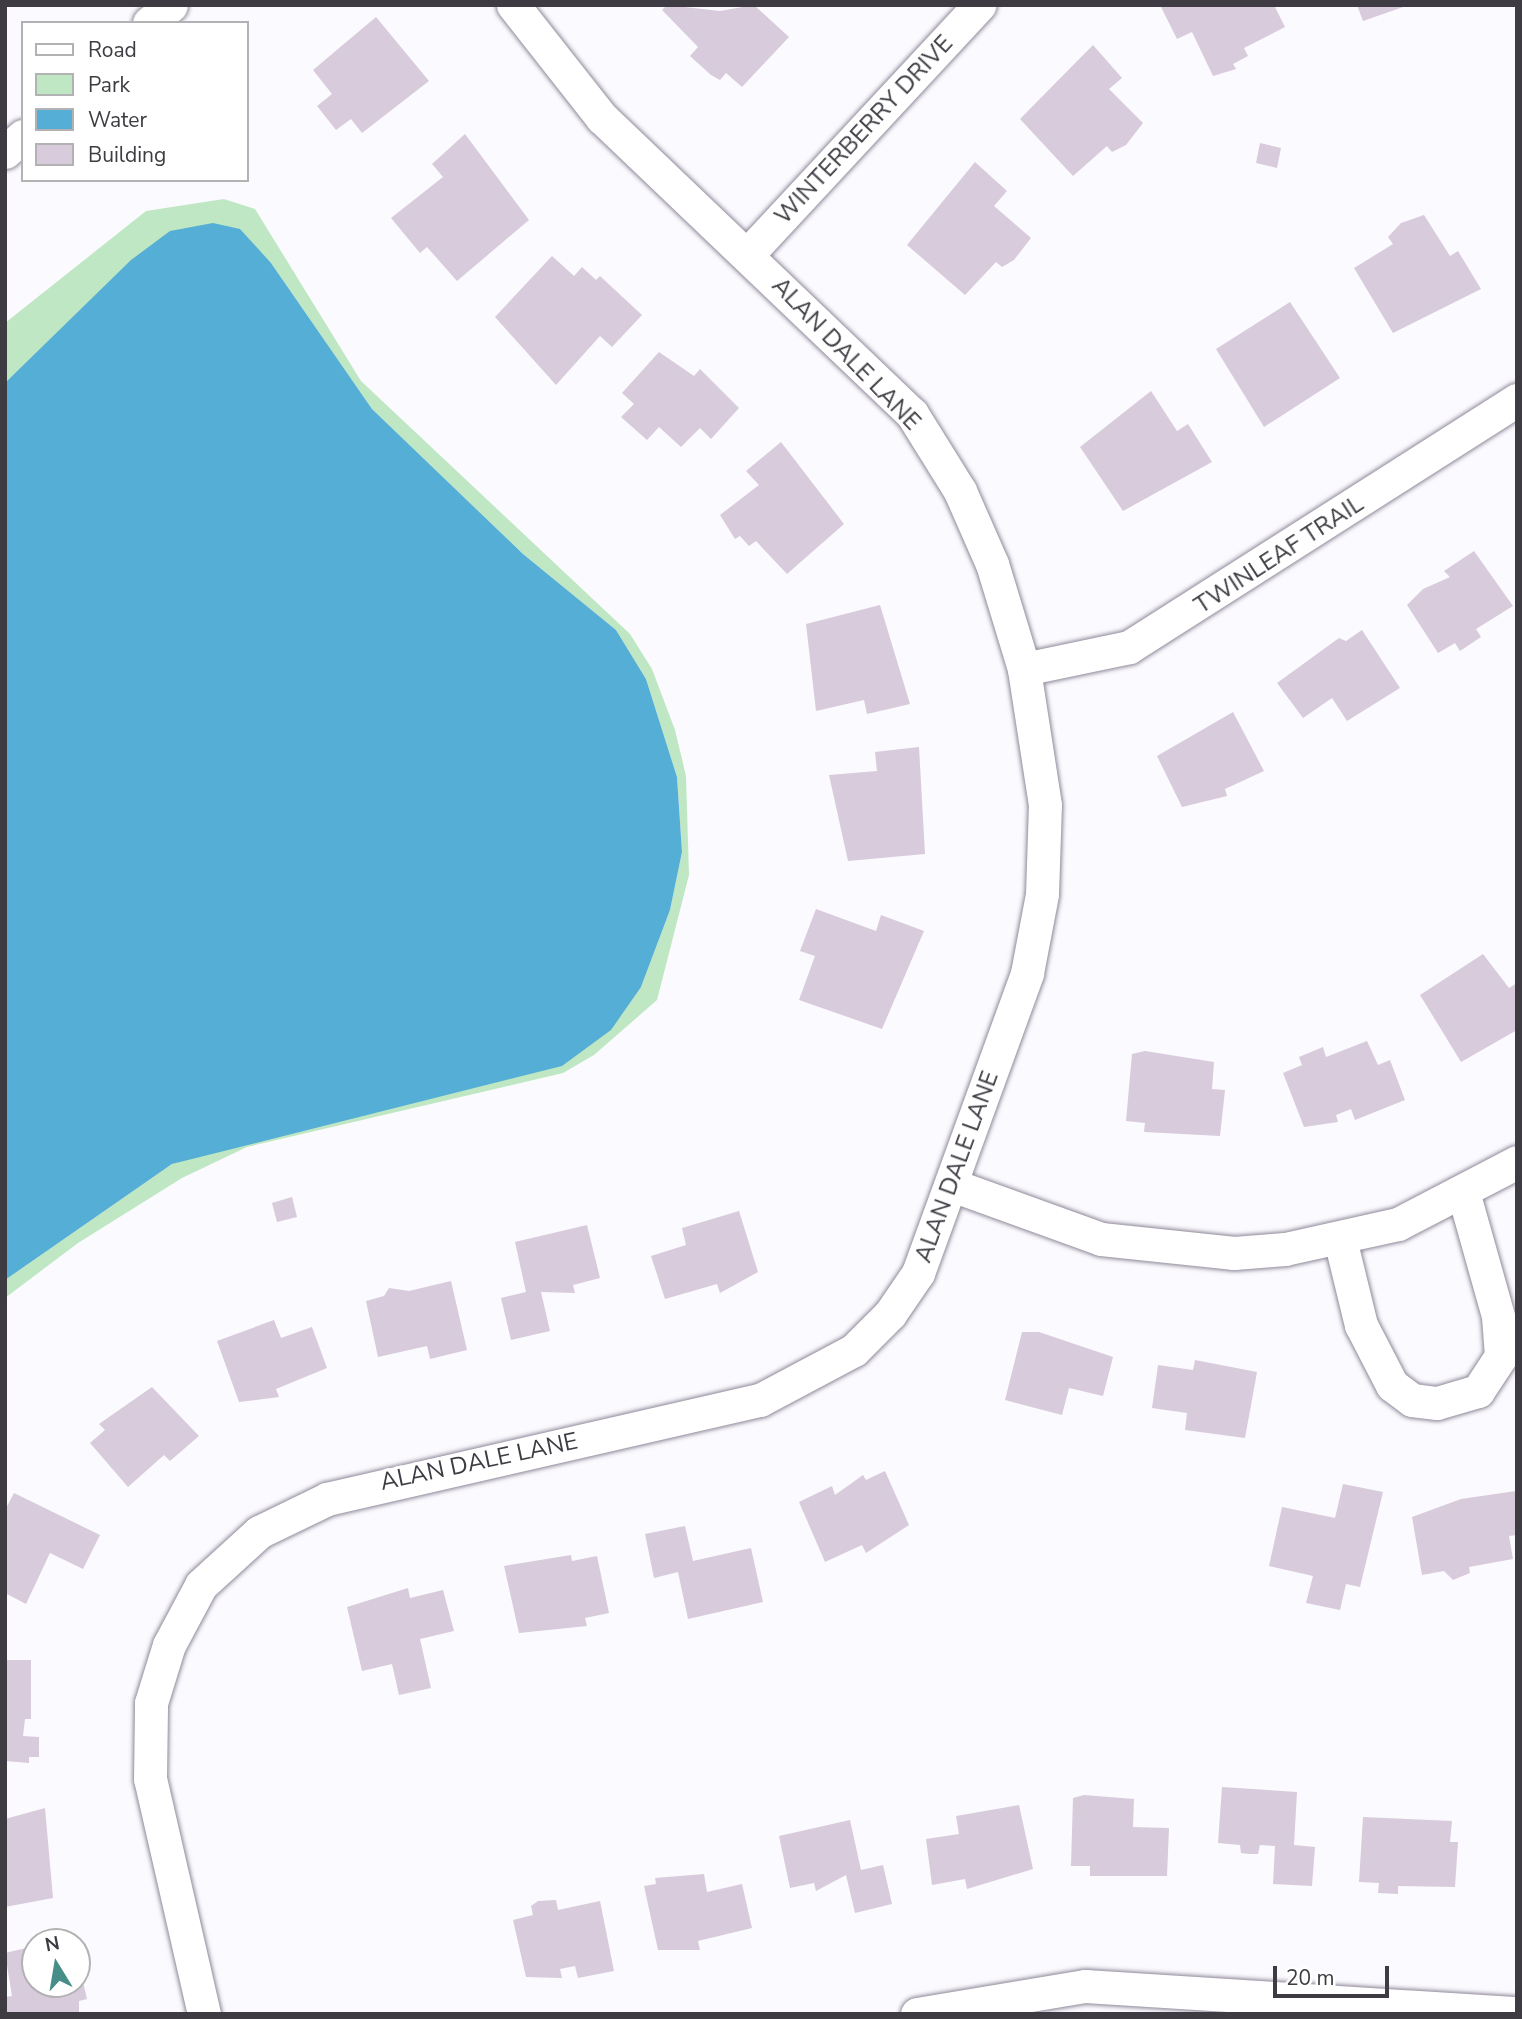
<!DOCTYPE html>
<html>
<head>
<meta charset="utf-8">
<style>
  body { margin:0 }
  #map { position:relative; width:1522px; height:2019px; overflow:hidden; background:#fbfafe; font-family:"Nunito Sans",sans-serif }
  div>[style] { position:absolute }
  [style*='--x'] { left:calc(var(--x)*1px); top:calc(var(--y)*1px); width:calc(var(--w)*1px); rotate:calc(var(--a)*1deg) }
  .green>* { inset:0; background:#c0e7c3 }
  .water>* { inset:0; background:#55aed5 }
  .building>* { inset:0; background:#d8cbdc }
  .roads { filter:drop-shadow(0 0 2px #90899a) drop-shadow(0 0 2px #90899a) }
  .street>* { height:33px; margin:-16.5px; padding:0 16.5px; transform-origin:16.5px; border-radius:16.5px; background:#fff }
  span { translate:-50% -50%; white-space:nowrap; text-align:center; line-height:1.15; -webkit-text-stroke:6px #fff; paint-order:stroke }
  .street-label { font-size:24px; color:#3e3b42 }
  .frame { position:absolute; inset:0; border:7px solid #3e3b42; pointer-events:none }
  .legend { position:absolute; left:21px; top:21px; width:228px; height:161px; box-sizing:border-box; background:#fff; border:2px solid #b2b1b3; margin:0; padding:9px 12px; list-style:none; font-size:21px; color:#3e3b42 }
  .legend li { display:flex; align-items:center; gap:14px; height:35px }
  .legend b { width:35px; border:2px solid #b2b1b3 }
  .north { position:absolute; left:21px; top:1928px; width:70px; height:70px; box-sizing:border-box; background:#fff; border:2px solid #b2b1b3; border-radius:50%; rotate:349deg; font-size:19px; font-weight:700; line-height:28px; text-align:center; color:#3e3b42 }
  .north::after { content:''; display:block; margin:auto; width:24px; height:32px; background:#478e89; clip-path:polygon(50% 0,100% 100%,50% 72%,0 100%) }
  .scale { position:absolute; left:1273px; top:1966px; width:116px; height:32px; box-sizing:border-box; border:4px solid #3e3b42; border-top:0; padding-left:9px; font-size:21px; line-height:24px; white-space:nowrap; color:#3e3b42; -webkit-text-stroke:5px #fff; paint-order:stroke }
</style>
</head>
<body>
<div id="map">
  <div class="green">
    <i style="clip-path:polygon(224px 199px,255px 209px,361px 381px,630px 634px,652px 669px,675px 730px,686px 776px,689px 875px,657px 1000px,594px 1055px,563px 1073px,247px 1147px,182px 1178px,78px 1243px,5px 1298px,5px 1280px,172px 1164px,263px 1137px,641px 987px,670px 910px,682px 852px,677px 777px,646px 679px,616px 630px,523px 554px,372px 409px,271px 263px,170px 231px,5px 383px,5px 323px,146px 211px)"></i>
  </div>
  <div class="water">
    <i style="clip-path:polygon(213px 223px,240px 229px,271px 263px,372px 409px,523px 554px,616px 630px,646px 679px,677px 777px,682px 852px,670px 910px,641px 987px,611px 1030px,562px 1066px,172px 1164px,5px 1280px,5px 383px,131px 260px,170px 231px)"></i>
  </div>
  <div class="building">
    <i style="clip-path:polygon(667px 5px,720px 11px,754px 5px,789px 37px,742px 87px,726px 73px,720px 80px,711px 75px,690px 56px,698px 47px,662px 10px)"></i>
    <i style="clip-path:polygon(1160px 5px,1274px 5px,1285px 27px,1244px 48px,1248px 56px,1233px 64px,1236px 69px,1213px 76px,1192px 32px,1177px 39px)"></i>
    <i style="clip-path:polygon(1357px 5px,1406px 5px,1406px 6px,1363px 21px)"></i>
    <i style="clip-path:polygon(376px 17px,429px 81px,362px 133px,351px 119px,336px 130px,317px 106px,332px 94px,313px 70px)"></i>
    <i style="clip-path:polygon(1093px 45px,1122px 78px,1109px 89px,1143px 123px,1126px 145px,1112px 152px,1107px 146px,1073px 176px,1020px 119px)"></i>
    <i style="clip-path:polygon(465px 134px,529px 220px,457px 281px,427px 247px,420px 253px,391px 218px,443px 177px,432px 164px)"></i>
    <i style="clip-path:polygon(1260px 143px,1281px 148px,1277px 168px,1256px 163px)"></i>
    <i style="clip-path:polygon(975px 162px,1007px 191px,994px 206px,1031px 238px,1014px 260px,1002px 267px,996px 262px,965px 295px,907px 245px)"></i>
    <i style="clip-path:polygon(1424px 215px,1450px 256px,1458px 251px,1481px 289px,1393px 333px,1354px 268px,1393px 244px,1388px 237px,1401px 223px)"></i>
    <i style="clip-path:polygon(552px 256px,574px 276px,582px 267px,596px 280px,600px 276px,642px 315px,612px 347px,600px 336px,556px 385px,495px 317px)"></i>
    <i style="clip-path:polygon(1290px 302px,1340px 378px,1264px 427px,1216px 349px)"></i>
    <i style="clip-path:polygon(659px 352px,694px 376px,700px 369px,739px 408px,711px 439px,700px 428px,681px 447px,659px 427px,647px 440px,621px 417px,634px 404px,622px 393px)"></i>
    <i style="clip-path:polygon(1151px 391px,1177px 431px,1188px 424px,1212px 462px,1123px 511px,1080px 447px)"></i>
    <i style="clip-path:polygon(781px 442px,844px 524px,787px 574px,756px 541px,749px 546px,740px 536px,735px 539px,720px 515px,759px 485px,746px 471px)"></i>
    <i style="clip-path:polygon(1474px 551px,1513px 606px,1476px 629px,1481px 637px,1460px 651px,1455px 643px,1438px 653px,1407px 605px,1423px 589px,1450px 577px,1444px 571px)"></i>
    <i style="clip-path:polygon(880px 605px,910px 704px,867px 714px,864px 700px,816px 711px,806px 624px)"></i>
    <i style="clip-path:polygon(1362px 630px,1400px 688px,1347px 721px,1332px 698px,1303px 718px,1277px 683px,1339px 638px,1346px 641px)"></i>
    <i style="clip-path:polygon(1233px 712px,1264px 771px,1225px 789px,1227px 796px,1182px 807px,1157px 756px)"></i>
    <i style="clip-path:polygon(919px 747px,925px 854px,848px 861px,829px 775px,877px 771px,875px 752px)"></i>
    <i style="clip-path:polygon(816px 909px,876px 931px,881px 915px,924px 931px,882px 1029px,799px 1000px,815px 956px,800px 951px)"></i>
    <i style="clip-path:polygon(1483px 954px,1509px 988px,1517px 983px,1517px 1030px,1461px 1062px,1420px 995px)"></i>
    <i style="clip-path:polygon(1367px 1041px,1378px 1065px,1390px 1060px,1405px 1100px,1355px 1120px,1351px 1109px,1336px 1115px,1338px 1122px,1304px 1127px,1283px 1073px,1302px 1065px,1299px 1057px,1323px 1047px,1326px 1057px)"></i>
    <i style="clip-path:polygon(1145px 1051px,1214px 1062px,1212px 1089px,1225px 1090px,1220px 1136px,1144px 1132px,1145px 1123px,1126px 1121px,1132px 1054px)"></i>
    <i style="clip-path:polygon(292px 1197px,297px 1217px,277px 1222px,272px 1203px)"></i>
    <i style="clip-path:polygon(739px 1211px,758px 1272px,720px 1293px,717px 1284px,665px 1299px,651px 1256px,686px 1245px,682px 1228px)"></i>
    <i style="clip-path:polygon(587px 1225px,600px 1278px,573px 1285px,575px 1293px,541px 1292px,550px 1331px,511px 1340px,501px 1298px,526px 1292px,515px 1242px)"></i>
    <i style="clip-path:polygon(451px 1281px,467px 1350px,430px 1359px,427px 1346px,378px 1357px,366px 1301px,384px 1296px,389px 1288px,409px 1291px)"></i>
    <i style="clip-path:polygon(274px 1320px,281px 1338px,312px 1327px,327px 1368px,276px 1389px,279px 1397px,239px 1402px,217px 1341px)"></i>
    <i style="clip-path:polygon(1022px 1332px,1039px 1332px,1113px 1357px,1103px 1396px,1069px 1388px,1062px 1415px,1005px 1400px)"></i>
    <i style="clip-path:polygon(1195px 1360px,1257px 1372px,1245px 1438px,1185px 1430px,1187px 1413px,1152px 1408px,1158px 1365px,1193px 1370px)"></i>
    <i style="clip-path:polygon(152px 1387px,199px 1436px,170px 1461px,164px 1455px,128px 1487px,90px 1443px,105px 1430px,99px 1424px)"></i>
    <i style="clip-path:polygon(885px 1471px,909px 1525px,866px 1553px,862px 1545px,825px 1562px,799px 1502px,832px 1486px,835px 1495px,863px 1475px,866px 1480px)"></i>
    <i style="clip-path:polygon(1343px 1484px,1383px 1492px,1360px 1587px,1346px 1584px,1340px 1610px,1306px 1603px,1313px 1576px,1269px 1566px,1282px 1507px,1335px 1518px)"></i>
    <i style="clip-path:polygon(1516px 1491px,1517px 1535px,1509px 1536px,1513px 1559px,1469px 1567px,1470px 1573px,1453px 1580px,1444px 1571px,1422px 1575px,1412px 1517px,1461px 1499px)"></i>
    <i style="clip-path:polygon(14px 1493px,100px 1535px,83px 1569px,50px 1553px,26px 1604px,5px 1593px,5px 1510px)"></i>
    <i style="clip-path:polygon(685px 1526px,693px 1561px,751px 1548px,763px 1602px,688px 1619px,678px 1572px,654px 1578px,645px 1534px)"></i>
    <i style="clip-path:polygon(571px 1555px,572px 1561px,597px 1556px,609px 1613px,585px 1618px,587px 1626px,519px 1633px,504px 1566px)"></i>
    <i style="clip-path:polygon(408px 1588px,410px 1598px,443px 1590px,454px 1631px,420px 1639px,431px 1688px,399px 1695px,392px 1664px,362px 1671px,347px 1607px)"></i>
    <i style="clip-path:polygon(5px 1660px,31px 1660px,31px 1719px,25px 1719px,23px 1736px,39px 1737px,39px 1757px,29px 1757px,29px 1763px,5px 1761px)"></i>
    <i style="clip-path:polygon(1222px 1787px,1297px 1792px,1294px 1845px,1315px 1847px,1312px 1886px,1273px 1884px,1275px 1846px,1260px 1845px,1258px 1854px,1249px 1854px,1241px 1853px,1240px 1845px,1218px 1843px)"></i>
    <i style="clip-path:polygon(1084px 1795px,1134px 1799px,1133px 1827px,1169px 1828px,1167px 1876px,1090px 1876px,1090px 1866px,1071px 1866px,1073px 1798px)"></i>
    <i style="clip-path:polygon(1019px 1805px,1033px 1869px,967px 1889px,965px 1879px,932px 1885px,926px 1839px,959px 1834px,956px 1816px)"></i>
    <i style="clip-path:polygon(45px 1808px,53px 1898px,5px 1907px,5px 1819px)"></i>
    <i style="clip-path:polygon(1363px 1817px,1452px 1821px,1450px 1842px,1458px 1842px,1455px 1887px,1398px 1886px,1398px 1894px,1378px 1893px,1379px 1883px,1359px 1882px)"></i>
    <i style="clip-path:polygon(850px 1820px,861px 1870px,883px 1865px,892px 1904px,855px 1913px,846px 1875px,816px 1891px,814px 1883px,790px 1888px,779px 1836px)"></i>
    <i style="clip-path:polygon(704px 1874px,707px 1892px,742px 1884px,752px 1928px,698px 1941px,700px 1950px,658px 1950px,644px 1886px,656px 1884px,655px 1878px)"></i>
    <i style="clip-path:polygon(556px 1900px,558px 1910px,600px 1901px,614px 1971px,578px 1978px,575px 1966px,560px 1969px,562px 1978px,526px 1977px,513px 1920px,533px 1915px,531px 1906px,538px 1901px)"></i>
    <i style="clip-path:polygon(35px 1946px,35px 1984px,77px 1984px,78px 1960px,87px 1999px,79px 2001px,79px 2014px,5px 2014px,5px 1997px,12px 1996px,5px 1953px)"></i>
  </div>
  <div class="roads">
    <div class="street">
      <i style="--x:149;--y:23;--w:28;--a:-39"></i>
      <i style="--x:5;--y:152;--w:24;--a:-42"></i>
      <i style="--x:748;--y:254;--w:340;--a:-47.1"></i>
      <i style="--x:1024;--y:669;--w:107;--a:-11.8"></i>
      <i style="--x:1129;--y:647;--w:460;--a:-32.5"></i>
      <i style="--x:952;--y:1185;--w:158;--a:19.9"></i>
      <i style="--x:1101;--y:1239;--w:134;--a:6"></i>
      <i style="--x:1234;--y:1253;--w:51;--a:-4.5"></i>
      <i style="--x:1285;--y:1249;--w:116;--a:-12.5"></i>
      <i style="--x:1398;--y:1224;--w:134;--a:-27.5"></i>
      <i style="--x:1340;--y:1239;--w:89;--a:76.3"></i>
      <i style="--x:1361;--y:1325;--w:68;--a:62.7"></i>
      <i style="--x:1392;--y:1385;--w:25;--a:37"></i>
      <i style="--x:1412;--y:1400;--w:25;--a:7"></i>
      <i style="--x:1437;--y:1403;--w:43;--a:-16.3"></i>
      <i style="--x:1478;--y:1391;--w:42;--a:-56.7"></i>
      <i style="--x:1501;--y:1356;--w:40;--a:-94.3"></i>
      <i style="--x:1498;--y:1316;--w:126;--a:-105.7"></i>
      <i style="--x:204;--y:2014;--w:241;--a:-102.9"></i>
      <i style="--x:150;--y:1779;--w:76;--a:-89.2"></i>
      <i style="--x:151;--y:1703;--w:61;--a:-72.8"></i>
      <i style="--x:169;--y:1645;--w:68;--a:-61.9"></i>
      <i style="--x:201;--y:1585;--w:79;--a:-42.4"></i>
      <i style="--x:259;--y:1532;--w:76;--a:-25.9"></i>
      <i style="--x:327;--y:1499;--w:444;--a:-12.9"></i>
      <i style="--x:760;--y:1400;--w:106;--a:-28"></i>
      <i style="--x:854;--y:1350;--w:51;--a:-45"></i>
      <i style="--x:890;--y:1314;--w:50;--a:-55.7"></i>
      <i style="--x:918;--y:1273;--w:319;--a:-70"></i>
      <i style="--x:1027;--y:973;--w:80;--a:-79.2"></i>
      <i style="--x:1042;--y:894;--w:89;--a:-88.1"></i>
      <i style="--x:1045;--y:805;--w:138;--a:-98.8"></i>
      <i style="--x:1024;--y:669;--w:110;--a:-106.9"></i>
      <i style="--x:992;--y:564;--w:80;--a:-113.7"></i>
      <i style="--x:960;--y:491;--w:91;--a:-121.9"></i>
      <i style="--x:912;--y:414;--w:429;--a:-136.3"></i>
      <i style="--x:602;--y:118;--w:144;--a:-128.2"></i>
      <i style="--x:917;--y:2014;--w:170;--a:-9.5"></i>
      <i style="--x:1085;--y:1986;--w:433;--a:3.6"></i>
    </div>
  </div>
  <div class="street-label">
    <span style="left:864px;top:130px;rotate:-47deg">WINTERBERRY DRIVE</span>
    <span style="left:846px;top:354px;rotate:46deg">ALAN DALE LANE</span>
    <span style="left:1279px;top:555px;rotate:-33deg">TWINLEAF TRAIL</span>
    <span style="left:957px;top:1167px;rotate:-70deg">ALAN DALE LANE</span>
    <span style="left:479px;top:1462px;rotate:-12deg">ALAN DALE LANE</span>
  </div>
  <div class="frame"></div>
  <ul class="legend">
  <li><b style="height:9px;background:#fff"></b>Road</li>
  <li><b style="height:19px;background:#c0e7c3"></b>Park</li>
  <li><b style="height:19px;background:#55aed5"></b>Water</li>
  <li><b style="height:19px;background:#d8cbdc"></b>Building</li>
  </ul>
  <div class="north">N</div>
  <div class="scale">20 m</div>
</div>
</body>
</html>
